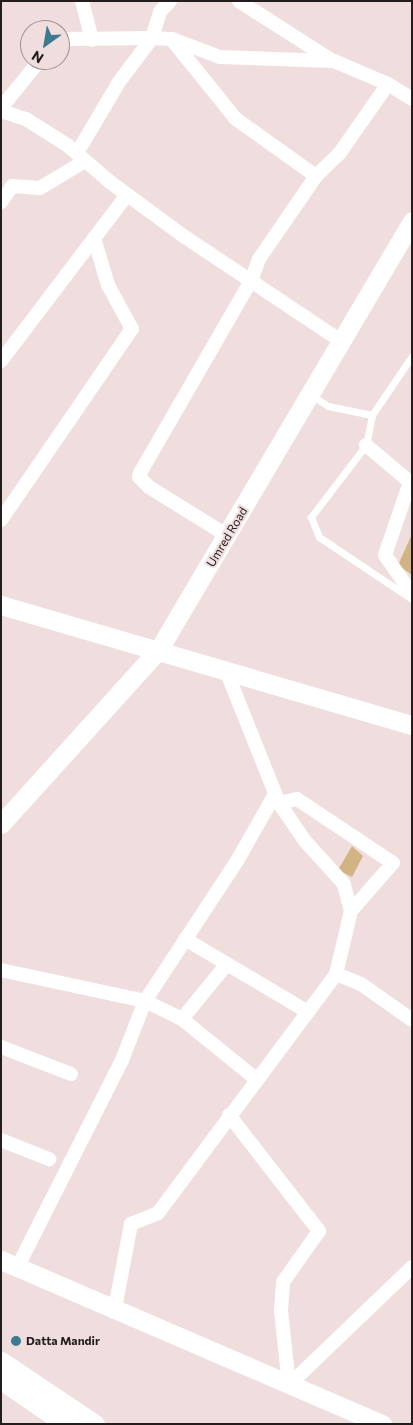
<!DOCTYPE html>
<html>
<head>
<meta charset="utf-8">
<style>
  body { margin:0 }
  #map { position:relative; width:413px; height:1425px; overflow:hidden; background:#f0dede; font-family:Commissioner,sans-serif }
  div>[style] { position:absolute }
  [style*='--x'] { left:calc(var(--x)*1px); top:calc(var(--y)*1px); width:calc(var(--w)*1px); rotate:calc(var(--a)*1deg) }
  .green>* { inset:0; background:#d1b384 }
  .lane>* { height:7px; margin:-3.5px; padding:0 3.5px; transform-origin:3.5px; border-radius:3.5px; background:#fff }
  .street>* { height:14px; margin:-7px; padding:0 7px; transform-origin:7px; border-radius:7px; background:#fff }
  .secondary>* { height:19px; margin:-9.5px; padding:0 9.5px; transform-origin:9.5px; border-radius:9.5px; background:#fff }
  .dots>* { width:14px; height:14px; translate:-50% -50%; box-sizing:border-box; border:2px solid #f0dede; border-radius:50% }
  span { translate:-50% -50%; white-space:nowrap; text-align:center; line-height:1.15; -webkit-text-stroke:4px #f0dede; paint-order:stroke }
  .street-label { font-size:12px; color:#241d1d }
  .poi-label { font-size:12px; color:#241d1d; font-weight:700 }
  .left { translate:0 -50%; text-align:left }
  .frame { position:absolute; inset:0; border:2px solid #241d1d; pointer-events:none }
  .north { position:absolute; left:20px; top:20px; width:50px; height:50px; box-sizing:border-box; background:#f0dede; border:1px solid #9e9191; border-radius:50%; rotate:212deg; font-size:14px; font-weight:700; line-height:20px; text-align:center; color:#241d1d }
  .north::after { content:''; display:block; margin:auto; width:18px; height:22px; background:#3c7a90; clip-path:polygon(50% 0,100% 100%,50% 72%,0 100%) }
</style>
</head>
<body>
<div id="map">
  <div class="green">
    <i style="clip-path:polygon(412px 534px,412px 575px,398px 565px)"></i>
    <i style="clip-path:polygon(352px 846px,363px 856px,352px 877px,338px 870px)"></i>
  </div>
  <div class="lane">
    <i style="--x:311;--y:395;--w:20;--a:33"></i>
    <i style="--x:328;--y:406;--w:45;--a:11.6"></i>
    <i style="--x:372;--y:415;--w:71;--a:-55.9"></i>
    <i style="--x:372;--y:415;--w:31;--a:101"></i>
    <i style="--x:366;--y:445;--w:91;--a:127.4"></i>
    <i style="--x:311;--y:517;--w:22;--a:68"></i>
    <i style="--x:319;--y:537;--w:110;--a:33.8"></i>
  </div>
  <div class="street">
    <i style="--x:82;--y:1;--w:40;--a:75.6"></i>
    <i style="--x:239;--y:1;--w:112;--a:32.6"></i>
    <i style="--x:173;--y:41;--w:100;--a:51.1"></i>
    <i style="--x:236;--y:119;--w:98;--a:35.5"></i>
    <i style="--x:60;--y:43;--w:7;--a:-34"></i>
    <i style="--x:66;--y:39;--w:86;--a:-0.7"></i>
    <i style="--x:152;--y:38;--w:20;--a:3"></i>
    <i style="--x:172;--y:39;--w:51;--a:20.6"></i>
    <i style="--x:220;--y:57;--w:114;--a:2"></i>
    <i style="--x:334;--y:61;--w:59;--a:23.1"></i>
    <i style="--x:388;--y:84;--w:28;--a:32"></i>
    <i style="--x:1;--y:108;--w:62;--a:-50.9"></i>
    <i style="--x:1;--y:111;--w:26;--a:18"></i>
    <i style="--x:26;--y:119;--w:49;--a:32.4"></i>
    <i style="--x:67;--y:145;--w:57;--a:40.7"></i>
    <i style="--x:110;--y:182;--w:93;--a:36.3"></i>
    <i style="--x:185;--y:237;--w:187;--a:33.7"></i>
    <i style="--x:77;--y:153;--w:82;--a:-59.4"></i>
    <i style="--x:119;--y:82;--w:55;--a:-53.1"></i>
    <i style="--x:152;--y:38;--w:27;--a:-73"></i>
    <i style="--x:160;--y:12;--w:15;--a:-48"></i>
    <i style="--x:1;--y:202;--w:19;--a:-55"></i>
    <i style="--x:12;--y:186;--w:28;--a:4"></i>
    <i style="--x:40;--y:188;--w:52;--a:-31"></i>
    <i style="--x:1;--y:361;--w:208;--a:-52.8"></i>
    <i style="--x:366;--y:445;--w:57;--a:40.1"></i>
    <i style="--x:410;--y:482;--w:77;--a:108.9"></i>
    <i style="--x:385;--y:555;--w:47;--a:55.3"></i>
    <i style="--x:1;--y:520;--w:232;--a:-55.6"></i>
    <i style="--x:132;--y:329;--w:50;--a:-118.6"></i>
    <i style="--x:108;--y:285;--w:49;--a:-106.6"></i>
    <i style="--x:228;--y:536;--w:93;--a:-148.2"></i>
    <i style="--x:149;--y:487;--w:14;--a:-135"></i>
    <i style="--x:139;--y:477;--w:4;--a:-76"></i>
    <i style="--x:140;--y:473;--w:222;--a:-60"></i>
    <i style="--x:251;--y:281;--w:23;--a:-70"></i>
    <i style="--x:259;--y:259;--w:101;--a:-55.5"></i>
    <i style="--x:316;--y:176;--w:32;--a:-44"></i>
    <i style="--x:339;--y:154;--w:85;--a:-55"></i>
    <i style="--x:279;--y:803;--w:18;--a:-13"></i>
    <i style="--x:297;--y:799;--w:115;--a:33.7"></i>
    <i style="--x:393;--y:863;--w:64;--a:131.2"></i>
    <i style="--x:185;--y:939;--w:143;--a:30.7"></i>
    <i style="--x:1;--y:970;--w:147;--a:12.1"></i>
    <i style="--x:145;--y:1001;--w:41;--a:25.9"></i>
    <i style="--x:182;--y:1019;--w:95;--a:39"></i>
    <i style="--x:336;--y:974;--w:27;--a:22"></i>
    <i style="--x:361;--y:984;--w:62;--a:35.2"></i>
    <i style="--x:182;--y:1019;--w:71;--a:-50.7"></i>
    <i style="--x:1;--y:1047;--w:75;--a:21.1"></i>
    <i style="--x:229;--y:1115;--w:147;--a:52.2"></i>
    <i style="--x:319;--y:1231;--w:62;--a:125.2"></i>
    <i style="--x:283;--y:1282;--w:29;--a:94"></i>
    <i style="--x:281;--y:1311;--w:74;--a:83.8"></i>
    <i style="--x:289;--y:1385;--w:170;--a:-43.8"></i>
    <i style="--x:1;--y:1140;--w:52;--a:21.6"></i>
    <i style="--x:17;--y:1268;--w:233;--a:-63.2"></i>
    <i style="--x:122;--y:1060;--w:63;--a:-68.7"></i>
    <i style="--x:145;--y:1001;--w:168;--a:-56.7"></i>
    <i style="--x:237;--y:861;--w:77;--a:-60.4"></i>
    <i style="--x:115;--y:1308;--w:86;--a:-79.2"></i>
    <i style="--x:131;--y:1224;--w:29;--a:-22"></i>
    <i style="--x:158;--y:1213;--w:298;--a:-53.3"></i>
    <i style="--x:336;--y:974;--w:65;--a:-76.6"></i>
    <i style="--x:351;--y:911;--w:28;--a:-105"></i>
    <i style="--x:344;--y:884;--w:58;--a:-132.2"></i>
    <i style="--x:305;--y:841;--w:46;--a:-124.4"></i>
    <i style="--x:279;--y:803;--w:145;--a:-111.8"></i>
  </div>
  <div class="secondary">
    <i style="--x:1;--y:605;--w:428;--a:16.3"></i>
    <i style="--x:1;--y:824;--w:236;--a:-47.9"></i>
    <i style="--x:159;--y:649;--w:497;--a:-59.4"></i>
    <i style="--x:1;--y:1260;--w:415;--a:23.3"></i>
    <i style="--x:1;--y:1361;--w:113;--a:33.8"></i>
    <i style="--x:1;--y:1380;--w:78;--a:34.5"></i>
  </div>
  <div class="dots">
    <i style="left:16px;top:1341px;background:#3c7a90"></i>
  </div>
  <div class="street-label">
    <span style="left:227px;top:537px;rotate:-59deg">Umred Road</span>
  </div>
  <div class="poi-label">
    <span class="left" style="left:26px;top:1341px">Datta Mandir</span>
  </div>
  <div class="frame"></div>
  <div class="north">N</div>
</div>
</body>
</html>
